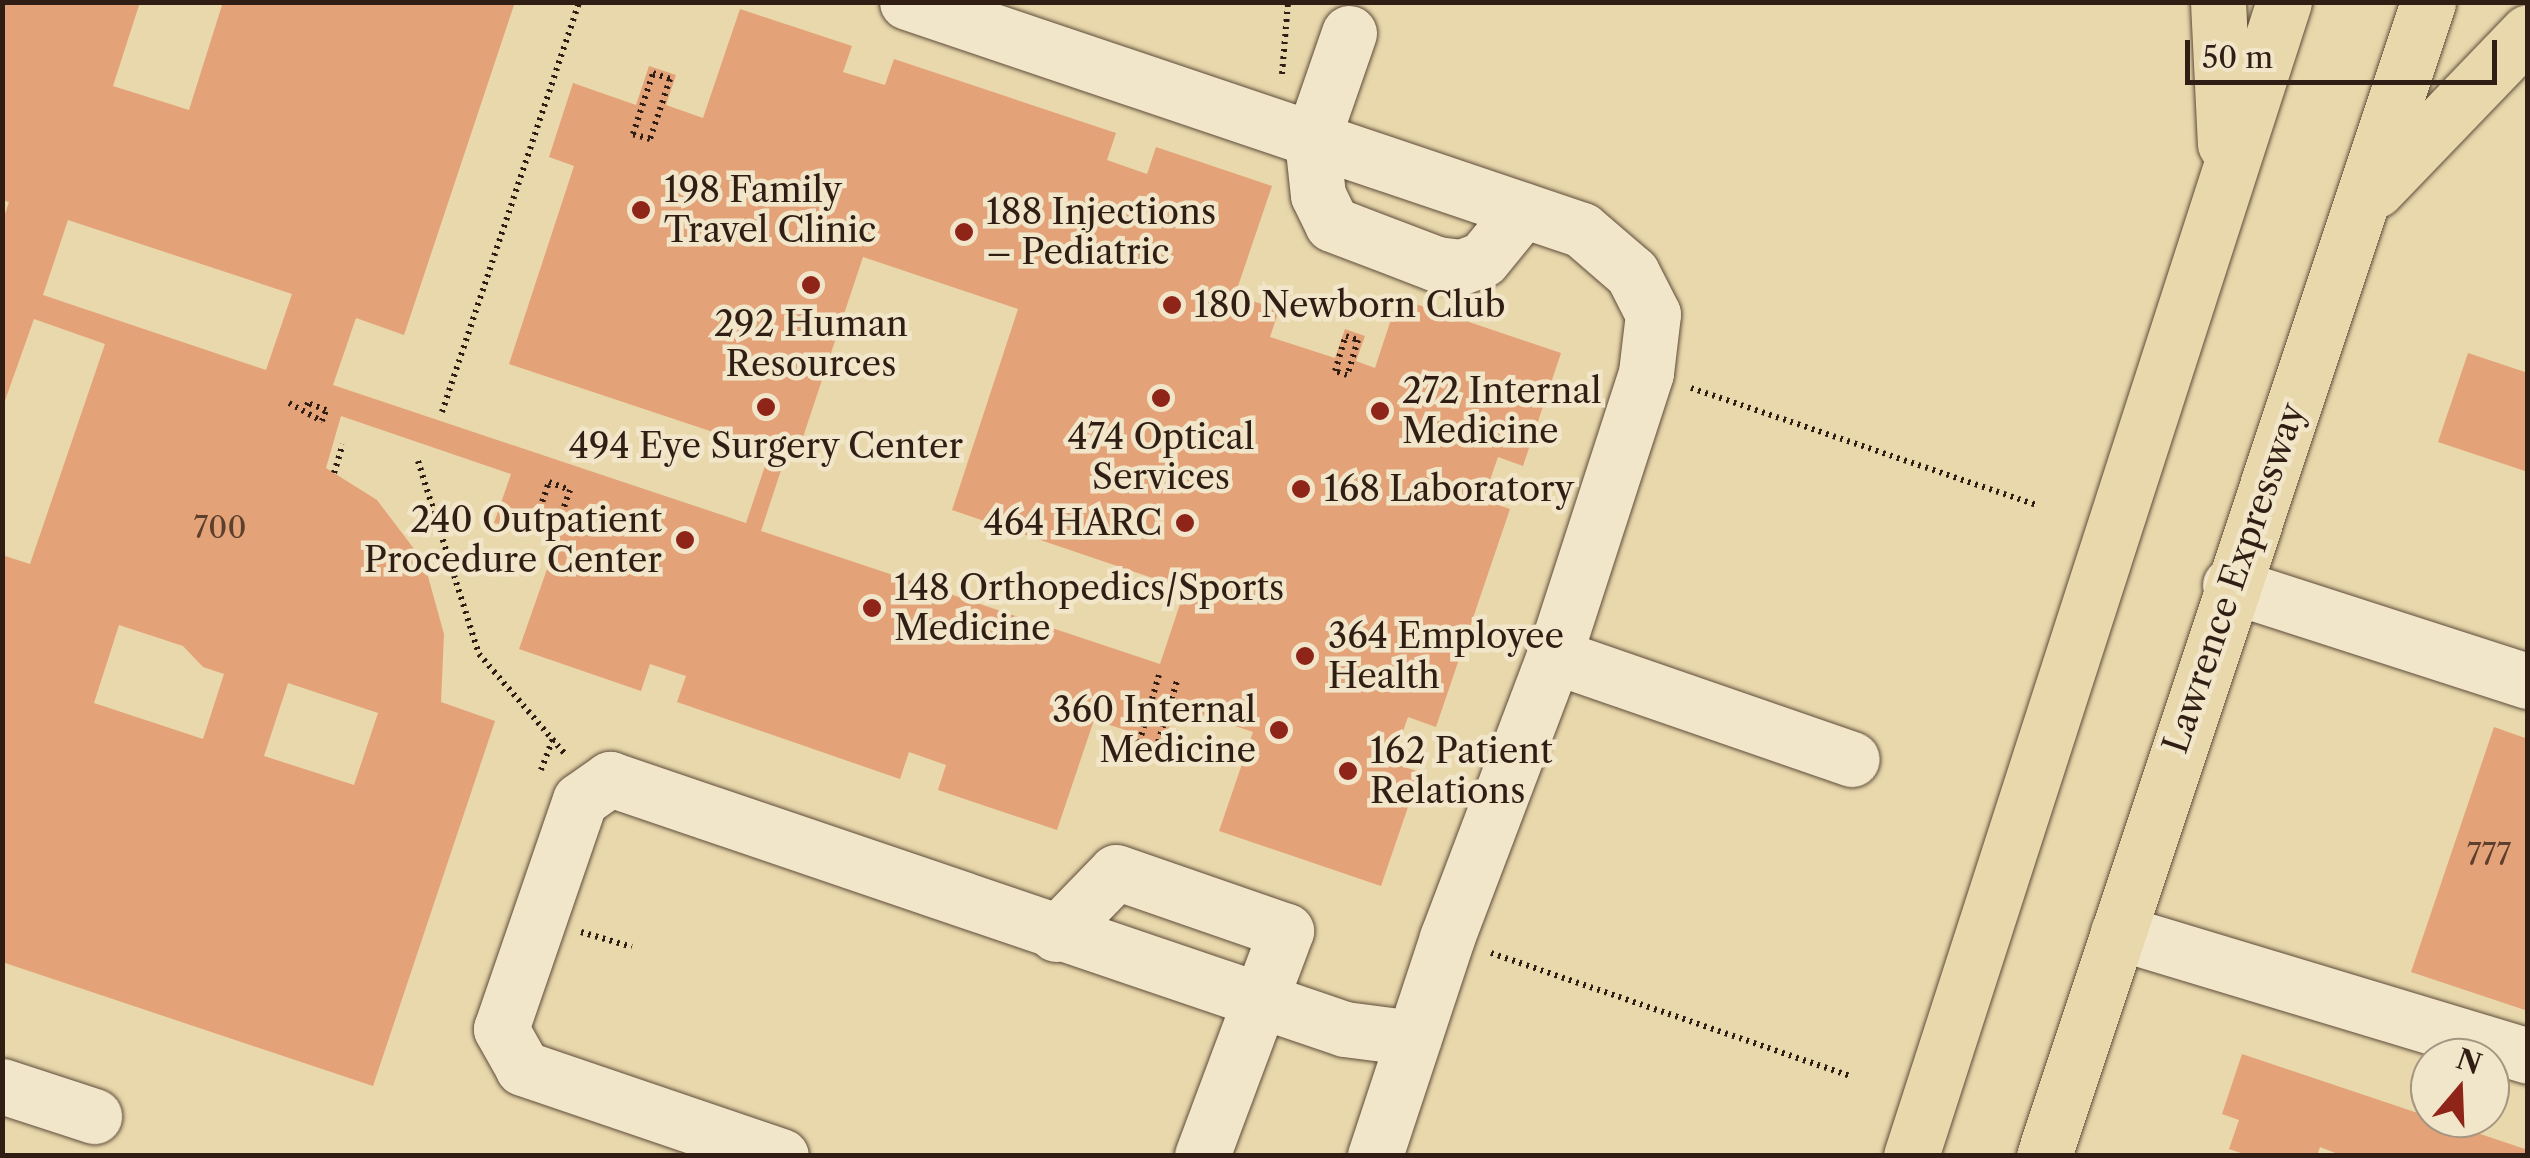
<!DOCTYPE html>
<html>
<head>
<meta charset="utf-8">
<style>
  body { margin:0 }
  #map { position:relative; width:2530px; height:1158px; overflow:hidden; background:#e9d8ac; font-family:"Libre Caslon Text",serif }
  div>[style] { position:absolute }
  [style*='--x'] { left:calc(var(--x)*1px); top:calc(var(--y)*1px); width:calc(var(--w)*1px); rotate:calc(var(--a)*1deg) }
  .building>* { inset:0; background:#e4a278 }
  .path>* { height:6px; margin-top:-3px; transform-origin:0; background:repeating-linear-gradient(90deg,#301e14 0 2.5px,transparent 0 7.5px) }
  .roads { filter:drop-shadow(0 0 2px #5e4c3a) drop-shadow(0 0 2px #5e4c3a) }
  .minor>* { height:55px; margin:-27.5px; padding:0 27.5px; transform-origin:27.5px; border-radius:27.5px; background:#f1e6c9 }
  .highway>* { height:55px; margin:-27.5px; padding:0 27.5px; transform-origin:27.5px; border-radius:27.5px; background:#e9d8ac }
  .dots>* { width:28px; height:28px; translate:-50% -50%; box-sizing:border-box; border:5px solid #f1e6c9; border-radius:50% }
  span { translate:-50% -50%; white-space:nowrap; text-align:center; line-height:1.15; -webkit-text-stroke:9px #f1e6c9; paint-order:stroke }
  .number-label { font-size:30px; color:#5d3f2d }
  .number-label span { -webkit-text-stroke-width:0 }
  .poi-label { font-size:35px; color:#301e14 }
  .left { translate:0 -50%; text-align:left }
  .right { translate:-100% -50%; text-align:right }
  .street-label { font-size:35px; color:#301e14 }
  .frame { position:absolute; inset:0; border:5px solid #301e14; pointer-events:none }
  .north { position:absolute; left:2410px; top:1038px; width:100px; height:100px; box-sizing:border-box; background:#f1e6c9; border:2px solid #a49681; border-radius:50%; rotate:19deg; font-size:28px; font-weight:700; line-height:40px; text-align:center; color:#301e14 }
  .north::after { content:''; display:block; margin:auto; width:35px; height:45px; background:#8f2418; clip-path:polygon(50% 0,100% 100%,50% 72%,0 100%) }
  .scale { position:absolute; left:2185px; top:40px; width:312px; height:45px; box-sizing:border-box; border:5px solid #301e14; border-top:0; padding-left:12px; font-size:30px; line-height:35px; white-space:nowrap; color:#301e14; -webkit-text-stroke:8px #f1e6c9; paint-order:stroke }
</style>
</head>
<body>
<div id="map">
  <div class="building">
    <i style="clip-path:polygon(evenodd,2px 2px,140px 2px,113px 86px,189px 110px,223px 2px,515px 2px,404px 335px,356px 318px,333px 385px,746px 523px,770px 451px,509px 364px,574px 166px,549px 157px,573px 83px,636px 105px,649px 66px,676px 75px,666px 105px,703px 118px,740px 9px,852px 46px,843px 72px,885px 85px,894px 59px,1116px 133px,1107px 160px,1147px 174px,1156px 147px,1272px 186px,1235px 295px,1279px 310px,1270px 337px,1335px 358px,1345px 329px,1365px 336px,1356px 361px,1375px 368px,1398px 298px,1561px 353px,1523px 466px,1498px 457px,1483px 500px,1510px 509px,1436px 727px,1408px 717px,1392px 763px,1420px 772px,1381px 886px,1219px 831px,1253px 732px,1176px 706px,1160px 756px,1133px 747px,1138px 734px,1094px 720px,1057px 830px,938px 790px,946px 765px,909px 752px,900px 779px,677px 702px,686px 676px,650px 664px,641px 691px,519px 649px,559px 535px,494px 523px,511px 474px,341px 416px,326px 468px,377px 500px,424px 562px,444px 634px,441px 702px,495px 721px,373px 1086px,2px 962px,2px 555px,30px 564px,105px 344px,34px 319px,2px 409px,2px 223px,9px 202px,2px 200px,2px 2px,68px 220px,292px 294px,266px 370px,43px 295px,68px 220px,2px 2px,863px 257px,1018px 309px,952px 510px,1185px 589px,1160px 664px,761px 531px,787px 452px,797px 455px,863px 257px,2px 2px,119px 625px,183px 646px,203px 667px,224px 674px,203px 739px,94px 703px,119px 625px,2px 2px,288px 683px,378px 713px,354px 785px,264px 756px,288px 683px)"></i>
    <i style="clip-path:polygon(2468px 353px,2528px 373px,2528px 472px,2438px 442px)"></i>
    <i style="clip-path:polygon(2494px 727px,2528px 739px,2528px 1011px,2411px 972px)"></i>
    <i style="clip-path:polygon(2242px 1054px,2528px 1150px,2528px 1156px,2343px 1156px,2320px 1147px,2317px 1156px,2250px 1156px,2229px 1149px,2239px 1120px,2222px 1114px)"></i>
  </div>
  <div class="path">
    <i style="--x:653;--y:73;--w:18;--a:19"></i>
    <i style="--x:670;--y:79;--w:63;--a:108.4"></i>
    <i style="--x:650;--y:139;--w:18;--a:-164"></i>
    <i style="--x:633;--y:134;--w:64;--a:-71.8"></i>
    <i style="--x:1282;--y:74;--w:72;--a:-85.2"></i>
    <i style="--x:1346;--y:336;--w:13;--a:18"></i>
    <i style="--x:1358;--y:340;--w:37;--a:107"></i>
    <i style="--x:1347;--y:375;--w:13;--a:-162"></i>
    <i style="--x:1335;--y:371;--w:37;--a:-73"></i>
    <i style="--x:1691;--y:388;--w:367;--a:18.7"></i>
    <i style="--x:289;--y:403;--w:38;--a:29"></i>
    <i style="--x:322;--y:421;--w:12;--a:-70"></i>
    <i style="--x:326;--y:410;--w:19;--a:-159"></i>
    <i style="--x:308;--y:403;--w:7;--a:117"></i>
    <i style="--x:442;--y:412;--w:432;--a:-71.5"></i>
    <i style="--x:418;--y:461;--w:202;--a:72.5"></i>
    <i style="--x:479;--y:654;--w:132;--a:49.3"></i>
    <i style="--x:334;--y:473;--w:30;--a:-73"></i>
    <i style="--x:549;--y:482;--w:22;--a:21"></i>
    <i style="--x:570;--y:490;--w:42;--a:109.3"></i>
    <i style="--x:556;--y:530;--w:22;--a:-162"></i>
    <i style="--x:535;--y:523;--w:43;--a:-71.1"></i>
    <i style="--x:1159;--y:675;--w:71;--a:106.4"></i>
    <i style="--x:1139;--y:743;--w:18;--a:19"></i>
    <i style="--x:1156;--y:749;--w:71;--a:-72.8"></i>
    <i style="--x:541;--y:770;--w:33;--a:-69"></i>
    <i style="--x:581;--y:932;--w:53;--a:16.4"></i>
    <i style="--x:1491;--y:953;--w:380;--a:18.9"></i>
  </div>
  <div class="roads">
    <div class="minor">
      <i style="--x:907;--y:2;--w:712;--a:18.66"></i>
      <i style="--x:1582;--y:230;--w:66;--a:40.7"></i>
      <i style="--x:1632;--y:273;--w:46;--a:62.9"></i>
      <i style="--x:1653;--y:314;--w:59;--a:96.8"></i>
      <i style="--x:1646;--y:373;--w:298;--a:108"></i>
      <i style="--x:1554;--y:656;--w:302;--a:110.8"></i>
      <i style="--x:1447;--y:938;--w:230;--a:108.3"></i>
      <i style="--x:1349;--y:33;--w:113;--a:109.1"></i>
      <i style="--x:1312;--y:140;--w:55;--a:83.8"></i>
      <i style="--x:1318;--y:195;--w:32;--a:64"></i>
      <i style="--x:1332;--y:224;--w:112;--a:20.9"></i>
      <i style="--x:1437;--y:264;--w:24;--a:7"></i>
      <i style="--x:1461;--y:267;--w:23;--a:-20"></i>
      <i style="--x:1483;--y:259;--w:63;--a:-50.8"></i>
      <i style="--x:2230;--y:585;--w:313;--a:17.9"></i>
      <i style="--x:1554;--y:656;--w:315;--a:19.1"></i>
      <i style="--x:2118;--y:932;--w:428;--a:16.8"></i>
      <i style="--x:1056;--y:934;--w:86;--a:-45.9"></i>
      <i style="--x:1116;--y:872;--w:180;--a:19.1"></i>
      <i style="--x:1286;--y:931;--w:240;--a:110.5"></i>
      <i style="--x:2;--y:1086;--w:97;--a:18.1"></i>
      <i style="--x:781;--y:1156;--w:273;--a:-161.2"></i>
      <i style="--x:523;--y:1068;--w:45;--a:-119.4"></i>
      <i style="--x:501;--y:1029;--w:242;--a:-71"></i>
      <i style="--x:580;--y:800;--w:37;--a:-35"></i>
      <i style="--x:610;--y:779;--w:776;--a:18.79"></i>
      <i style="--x:1345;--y:1029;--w:69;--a:7.5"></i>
    </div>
    <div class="highway">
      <i style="--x:2218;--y:2;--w:142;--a:87.2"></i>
      <i style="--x:2376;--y:190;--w:219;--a:-46.1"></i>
      <i style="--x:1911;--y:1156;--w:1213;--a:-72.09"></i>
      <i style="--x:2044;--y:1156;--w:1216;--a:-71.59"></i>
    </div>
  </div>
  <div class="dots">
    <i style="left:641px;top:210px;background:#8f2418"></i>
    <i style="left:964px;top:232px;background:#8f2418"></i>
    <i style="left:811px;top:285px;background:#8f2418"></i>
    <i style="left:1172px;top:305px;background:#8f2418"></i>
    <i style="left:1161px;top:398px;background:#8f2418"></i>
    <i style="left:766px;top:407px;background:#8f2418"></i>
    <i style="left:1380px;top:411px;background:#8f2418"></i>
    <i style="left:1301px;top:489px;background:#8f2418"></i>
    <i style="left:1185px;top:523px;background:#8f2418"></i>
    <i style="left:685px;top:540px;background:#8f2418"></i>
    <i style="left:872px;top:608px;background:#8f2418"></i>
    <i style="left:1305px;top:656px;background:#8f2418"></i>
    <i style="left:1279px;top:730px;background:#8f2418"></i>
    <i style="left:1348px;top:771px;background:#8f2418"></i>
  </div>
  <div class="number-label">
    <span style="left:220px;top:528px">700</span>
    <span style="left:2489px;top:855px">777</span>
  </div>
  <div class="poi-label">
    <span class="left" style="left:664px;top:210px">198 Family<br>Travel Clinic</span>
    <span class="left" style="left:986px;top:232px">188 Injections<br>– Pediatric</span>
    <span class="left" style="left:1194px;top:305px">180 Newborn Club</span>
    <span style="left:811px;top:344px">292 Human<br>Resources</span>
    <span class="left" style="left:1402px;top:411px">272 Internal<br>Medicine</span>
    <span style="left:1161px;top:457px">474 Optical<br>Services</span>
    <span style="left:766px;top:446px">494 Eye Surgery Center</span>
    <span class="left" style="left:1324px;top:489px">168 Laboratory</span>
    <span class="right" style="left:662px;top:540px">240 Outpatient<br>Procedure Center</span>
    <span class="right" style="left:1162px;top:523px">464 HARC</span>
    <span class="left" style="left:894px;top:608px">148 Orthopedics/Sports<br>Medicine</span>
    <span class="left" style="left:1328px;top:656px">364 Employee<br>Health</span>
    <span class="right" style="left:1256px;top:730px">360 Internal<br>Medicine</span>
    <span class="left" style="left:1370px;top:771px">162 Patient<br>Relations</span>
  </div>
  <div class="street-label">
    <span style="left:2234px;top:578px;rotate:-71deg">Lawrence Expressway</span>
  </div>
  <div class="frame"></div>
  <div class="north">N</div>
  <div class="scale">50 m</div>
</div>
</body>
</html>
